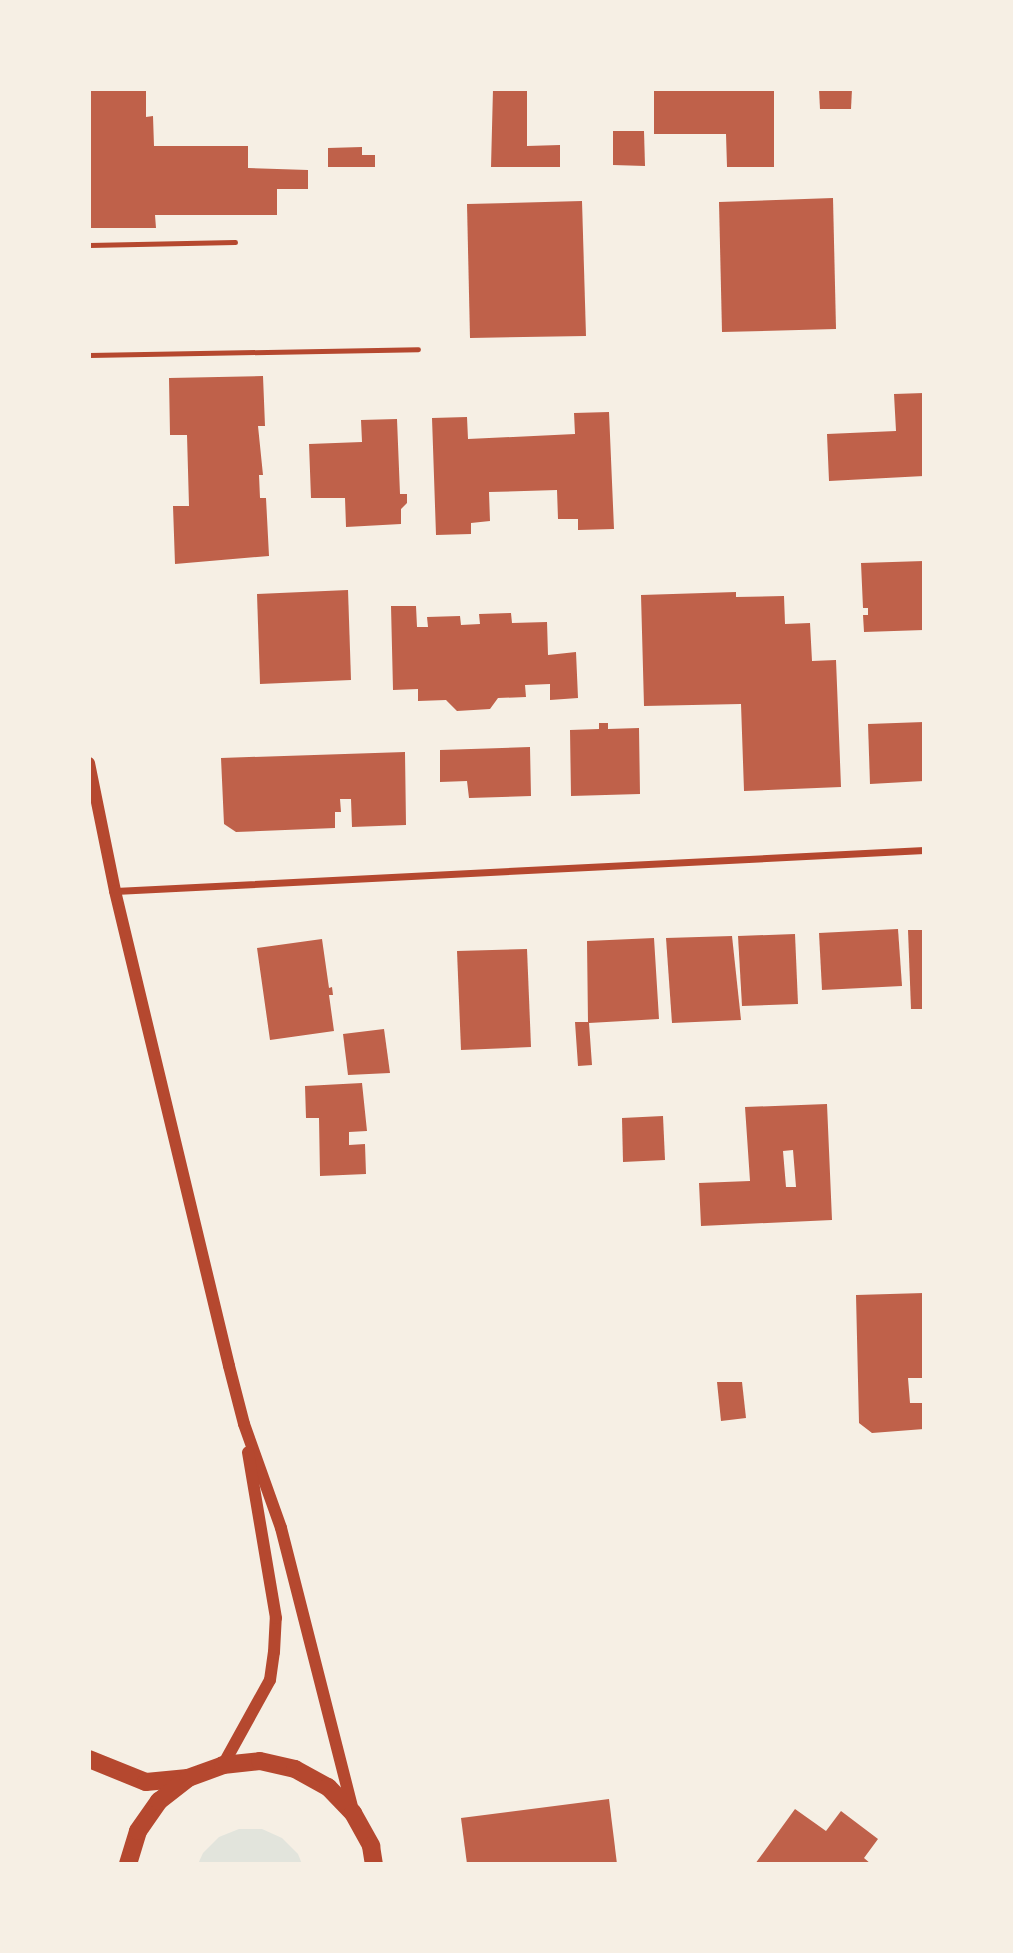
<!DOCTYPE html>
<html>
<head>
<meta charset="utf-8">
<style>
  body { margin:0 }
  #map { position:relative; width:1013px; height:1953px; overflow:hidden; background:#f6efe4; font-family:Karla,sans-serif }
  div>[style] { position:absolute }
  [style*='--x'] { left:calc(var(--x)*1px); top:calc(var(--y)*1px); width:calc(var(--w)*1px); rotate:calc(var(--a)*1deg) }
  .green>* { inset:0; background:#e2e4dc }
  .building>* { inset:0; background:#bf614a }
  .service>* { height:5px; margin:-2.5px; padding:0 2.5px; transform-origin:2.5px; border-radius:2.5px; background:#b5482f }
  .minor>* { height:7px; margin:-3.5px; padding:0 3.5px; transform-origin:3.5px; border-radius:3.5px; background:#b5482f }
  .tertiary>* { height:12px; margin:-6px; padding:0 6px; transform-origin:6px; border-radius:6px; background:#b5482f }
  .primary>* { height:18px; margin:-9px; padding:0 9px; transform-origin:9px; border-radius:9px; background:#b5482f }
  span { translate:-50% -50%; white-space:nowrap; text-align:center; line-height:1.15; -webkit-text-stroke:7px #f6efe4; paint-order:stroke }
  .frame { position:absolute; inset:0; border:91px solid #f6efe4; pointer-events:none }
</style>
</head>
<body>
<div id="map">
  <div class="green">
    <i style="clip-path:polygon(239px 1829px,262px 1829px,282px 1838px,298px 1854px,302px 1864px,198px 1864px,203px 1853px,219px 1837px)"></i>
  </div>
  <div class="building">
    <i style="clip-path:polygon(89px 89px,146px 89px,146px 117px,153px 116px,154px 146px,248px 146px,248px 168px,308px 170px,308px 189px,277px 189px,277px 215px,155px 215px,156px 228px,89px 228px)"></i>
    <i style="clip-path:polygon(493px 89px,527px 89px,527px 146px,560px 145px,560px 167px,491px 167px)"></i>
    <i style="clip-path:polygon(654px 89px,774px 89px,774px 167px,727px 167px,726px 134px,654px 134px)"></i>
    <i style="clip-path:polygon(819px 89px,852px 89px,851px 109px,820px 109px)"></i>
    <i style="clip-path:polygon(613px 131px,644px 131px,645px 166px,613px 165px)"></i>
    <i style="clip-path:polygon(362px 147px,362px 155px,375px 155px,375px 167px,328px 167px,328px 148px)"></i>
    <i style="clip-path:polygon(833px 198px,836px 329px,722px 332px,719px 202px)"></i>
    <i style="clip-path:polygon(582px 201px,586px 336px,470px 338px,467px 204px)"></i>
    <i style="clip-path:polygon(263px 376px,265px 426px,258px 426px,263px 475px,259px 475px,260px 498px,266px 498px,269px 556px,175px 564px,173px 506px,189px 506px,187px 435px,170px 435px,169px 378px)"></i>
    <i style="clip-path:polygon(924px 393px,924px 476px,829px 481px,827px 434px,896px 431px,894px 394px)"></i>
    <i style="clip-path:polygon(609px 412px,614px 529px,578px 530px,578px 519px,558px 519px,557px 490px,489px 492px,490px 521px,471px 523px,471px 534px,436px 535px,432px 418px,467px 417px,468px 439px,575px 434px,574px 413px)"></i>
    <i style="clip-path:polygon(397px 419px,400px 494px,407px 494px,407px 503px,401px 509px,401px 524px,346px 527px,345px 498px,311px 498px,309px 444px,362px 442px,361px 420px)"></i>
    <i style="clip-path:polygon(924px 561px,924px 630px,864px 632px,863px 615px,868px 615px,868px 608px,863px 608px,861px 563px)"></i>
    <i style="clip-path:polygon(348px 590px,351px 680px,260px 684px,257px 594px)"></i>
    <i style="clip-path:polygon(736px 592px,736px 597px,784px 596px,785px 624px,810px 623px,812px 661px,836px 660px,841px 787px,744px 791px,741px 704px,644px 706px,641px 595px)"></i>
    <i style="clip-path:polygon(391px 606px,416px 606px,417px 627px,428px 627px,427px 617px,460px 616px,461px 625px,480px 624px,479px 614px,511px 613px,512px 623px,547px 622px,548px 655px,576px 652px,578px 698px,550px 700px,550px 684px,525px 685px,526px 697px,498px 698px,490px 709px,457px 711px,446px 700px,418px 701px,418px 689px,393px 690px)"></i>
    <i style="clip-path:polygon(924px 722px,924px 781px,870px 784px,868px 724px)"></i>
    <i style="clip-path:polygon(599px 723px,608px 723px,608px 729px,639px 728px,640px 794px,571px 796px,570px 730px,599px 729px)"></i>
    <i style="clip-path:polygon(530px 747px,531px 796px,469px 798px,467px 781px,440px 782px,440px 750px)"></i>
    <i style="clip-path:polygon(405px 752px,406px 825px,352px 827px,351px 799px,340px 799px,341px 812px,335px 812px,335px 828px,236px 832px,224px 824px,221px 758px)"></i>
    <i style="clip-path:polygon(898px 929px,902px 986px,822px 990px,819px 933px)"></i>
    <i style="clip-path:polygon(908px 930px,924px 930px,924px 1009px,911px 1009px)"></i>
    <i style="clip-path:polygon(795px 934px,798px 1004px,742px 1006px,738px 936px)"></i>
    <i style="clip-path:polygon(732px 936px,741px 1020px,672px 1023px,666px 938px)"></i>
    <i style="clip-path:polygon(654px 938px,659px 1019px,589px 1023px,592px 1065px,578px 1066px,575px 1022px,588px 1022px,587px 941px)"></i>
    <i style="clip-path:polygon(322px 939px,329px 988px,332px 987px,333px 995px,329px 995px,334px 1031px,270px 1040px,257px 948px)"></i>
    <i style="clip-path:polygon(527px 949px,531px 1047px,461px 1050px,457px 951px)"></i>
    <i style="clip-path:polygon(384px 1029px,390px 1073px,348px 1075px,343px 1034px)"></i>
    <i style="clip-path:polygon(362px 1083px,367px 1131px,349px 1132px,349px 1145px,365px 1144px,366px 1174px,320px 1176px,319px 1118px,306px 1118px,305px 1086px)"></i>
    <i style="clip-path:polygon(evenodd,827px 1104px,832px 1220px,701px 1226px,699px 1183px,750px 1181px,745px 1107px,827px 1104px,793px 1150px,796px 1187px,786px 1187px,783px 1151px,793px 1150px)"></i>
    <i style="clip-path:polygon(663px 1116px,665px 1160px,623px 1162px,622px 1118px)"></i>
    <i style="clip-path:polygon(924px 1293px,924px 1378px,908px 1378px,910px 1403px,924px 1403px,924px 1429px,872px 1433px,859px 1423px,856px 1295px)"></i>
    <i style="clip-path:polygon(717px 1382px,742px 1382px,746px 1418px,721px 1421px)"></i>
    <i style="clip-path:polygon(609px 1799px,617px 1864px,467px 1864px,461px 1818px)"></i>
    <i style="clip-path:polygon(795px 1809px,826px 1831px,841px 1811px,878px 1839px,864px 1858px,871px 1864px,755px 1864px)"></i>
  </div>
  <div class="service">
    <i style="--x:89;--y:245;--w:146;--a:-1.2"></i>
    <i style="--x:89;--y:355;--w:329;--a:-1"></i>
  </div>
  <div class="minor">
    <i style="--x:115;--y:891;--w:810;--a:-2.9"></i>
  </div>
  <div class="tertiary">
    <i style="--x:89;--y:763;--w:131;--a:78.5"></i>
    <i style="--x:115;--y:891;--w:488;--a:76.5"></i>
    <i style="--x:229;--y:1366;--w:60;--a:75.5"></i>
    <i style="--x:244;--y:1424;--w:110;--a:70.4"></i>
    <i style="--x:281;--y:1528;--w:292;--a:75.7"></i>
    <i style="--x:223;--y:1765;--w:97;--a:-61.1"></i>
    <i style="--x:270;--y:1680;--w:28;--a:-82"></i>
    <i style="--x:274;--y:1652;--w:34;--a:-87"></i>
    <i style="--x:276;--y:1618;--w:168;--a:-99.6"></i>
  </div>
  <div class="primary">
    <i style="--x:89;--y:1759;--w:61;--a:22"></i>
    <i style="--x:146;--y:1782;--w:42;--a:-5.4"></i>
    <i style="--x:128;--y:1864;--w:34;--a:-73"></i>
    <i style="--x:138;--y:1831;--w:37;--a:-55"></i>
    <i style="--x:159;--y:1801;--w:37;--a:-38"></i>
    <i style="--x:188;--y:1778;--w:37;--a:-20"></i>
    <i style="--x:223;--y:1765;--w:37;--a:-6"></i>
    <i style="--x:260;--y:1761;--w:36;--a:13"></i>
    <i style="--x:295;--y:1769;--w:38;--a:29"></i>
    <i style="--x:328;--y:1787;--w:36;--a:46"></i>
    <i style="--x:353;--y:1813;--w:38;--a:61"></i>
    <i style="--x:371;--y:1846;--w:18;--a:81"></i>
  </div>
  <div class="frame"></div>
</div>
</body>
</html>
